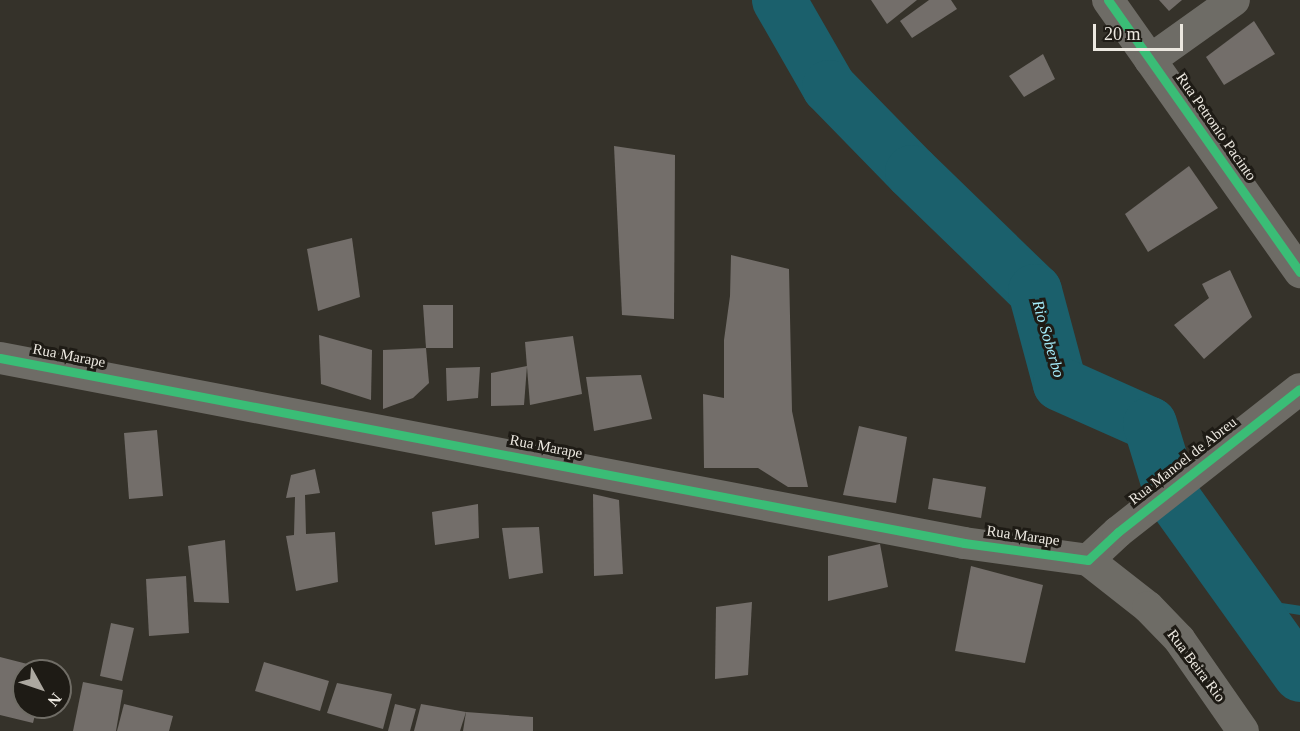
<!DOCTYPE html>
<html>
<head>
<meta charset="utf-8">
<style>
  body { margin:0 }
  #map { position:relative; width:1300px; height:731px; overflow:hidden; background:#35322a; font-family:"Times New Roman",serif }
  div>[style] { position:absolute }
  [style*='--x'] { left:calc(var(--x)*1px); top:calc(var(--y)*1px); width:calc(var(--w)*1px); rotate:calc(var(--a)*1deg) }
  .stream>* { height:9px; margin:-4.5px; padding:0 4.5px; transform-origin:4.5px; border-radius:4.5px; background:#1b606c }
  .river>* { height:54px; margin:-27px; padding:0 27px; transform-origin:27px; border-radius:27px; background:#1b606c }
  .building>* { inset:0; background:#736e6a }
  .minor>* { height:32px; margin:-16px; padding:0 16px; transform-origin:16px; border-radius:16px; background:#6e6c66 }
  .cycleway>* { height:9px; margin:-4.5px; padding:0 4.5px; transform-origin:4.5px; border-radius:4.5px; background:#3abd76 }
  span { translate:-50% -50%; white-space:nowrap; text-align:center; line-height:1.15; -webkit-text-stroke:6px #1e1b15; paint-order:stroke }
  .street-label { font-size:15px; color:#ece8e0 }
  .water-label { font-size:16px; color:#a6edfb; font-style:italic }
  .north { position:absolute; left:12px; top:659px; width:60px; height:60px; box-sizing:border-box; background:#1e1b15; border:2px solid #706d66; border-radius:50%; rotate:130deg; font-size:16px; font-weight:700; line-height:24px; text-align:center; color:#ece8e0 }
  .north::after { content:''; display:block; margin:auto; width:21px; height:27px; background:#aca8a0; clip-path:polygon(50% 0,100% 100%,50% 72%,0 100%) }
  .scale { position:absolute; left:1093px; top:24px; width:90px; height:27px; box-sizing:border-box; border:3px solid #ece8e0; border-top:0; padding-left:8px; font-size:18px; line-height:21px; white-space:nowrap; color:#ece8e0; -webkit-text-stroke:4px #1e1b15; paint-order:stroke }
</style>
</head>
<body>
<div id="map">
  <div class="stream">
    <i style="--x:1248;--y:602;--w:53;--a:8.7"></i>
  </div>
  <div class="river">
    <i style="--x:779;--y:0;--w:100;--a:60.1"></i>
    <i style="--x:829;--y:87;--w:119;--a:45.7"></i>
    <i style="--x:912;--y:172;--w:171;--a:44.1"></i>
    <i style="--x:1035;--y:291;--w:96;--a:75"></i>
    <i style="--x:1060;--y:384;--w:98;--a:24"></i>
    <i style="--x:1150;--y:424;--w:75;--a:73"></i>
    <i style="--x:1172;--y:496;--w:220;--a:54.4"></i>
  </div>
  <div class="building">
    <i style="clip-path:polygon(871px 0,917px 0,887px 24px)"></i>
    <i style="clip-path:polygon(929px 0,951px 0,957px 9px,912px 38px,900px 21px)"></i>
    <i style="clip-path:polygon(1159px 0,1182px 0,1169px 11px)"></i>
    <i style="clip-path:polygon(1254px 21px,1275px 54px,1224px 85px,1206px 57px)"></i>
    <i style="clip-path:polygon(1043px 54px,1055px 79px,1024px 97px,1009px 76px)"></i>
    <i style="clip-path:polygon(614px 146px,675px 155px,674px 319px,622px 315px)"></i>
    <i style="clip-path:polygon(1189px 166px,1218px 208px,1148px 252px,1125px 214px)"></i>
    <i style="clip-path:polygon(352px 238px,360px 297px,318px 311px,307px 249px)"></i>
    <i style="clip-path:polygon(731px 255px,789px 269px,792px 411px,808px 487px,788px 487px,758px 468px,704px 468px,703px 394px,724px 398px,724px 340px,730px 296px)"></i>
    <i style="clip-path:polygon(1230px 270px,1252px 317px,1204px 359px,1174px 325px,1209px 298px,1202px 284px)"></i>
    <i style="clip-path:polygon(423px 305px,453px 305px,453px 348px,426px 348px)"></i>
    <i style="clip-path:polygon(319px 335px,372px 350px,371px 400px,321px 384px)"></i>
    <i style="clip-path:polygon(573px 336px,582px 394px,530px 405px,525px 342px)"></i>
    <i style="clip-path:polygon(426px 348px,429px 383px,413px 398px,383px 409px,383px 350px)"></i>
    <i style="clip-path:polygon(527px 366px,524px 405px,491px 406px,491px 373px)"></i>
    <i style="clip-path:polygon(480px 367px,478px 398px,447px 401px,446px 368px)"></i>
    <i style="clip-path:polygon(641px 375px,652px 419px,594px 431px,586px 377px)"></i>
    <i style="clip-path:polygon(859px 426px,907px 437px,896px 503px,843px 495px)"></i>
    <i style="clip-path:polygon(157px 430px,163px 496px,129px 499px,124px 433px)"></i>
    <i style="clip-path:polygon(315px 469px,320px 493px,305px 495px,306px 534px,335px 532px,338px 582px,296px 591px,286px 536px,294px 535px,295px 497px,286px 498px,291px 475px)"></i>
    <i style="clip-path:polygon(933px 478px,986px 487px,981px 518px,928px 509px)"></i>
    <i style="clip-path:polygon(593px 494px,619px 500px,623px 574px,594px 576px)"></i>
    <i style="clip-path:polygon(478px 504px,479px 538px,435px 545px,432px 512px)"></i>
    <i style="clip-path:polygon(539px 527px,543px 573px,509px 579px,502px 528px)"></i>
    <i style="clip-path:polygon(225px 540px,229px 603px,194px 602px,188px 546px)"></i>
    <i style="clip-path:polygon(880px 544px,888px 587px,828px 601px,828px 556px)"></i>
    <i style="clip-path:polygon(971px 566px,1043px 585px,1025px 663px,955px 651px)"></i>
    <i style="clip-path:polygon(186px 576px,189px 633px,149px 636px,146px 579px)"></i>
    <i style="clip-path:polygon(752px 602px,748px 675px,715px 679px,716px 607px)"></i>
    <i style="clip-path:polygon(111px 623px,134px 628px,122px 681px,100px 676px)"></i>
    <i style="clip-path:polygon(0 657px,47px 669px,46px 671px,24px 671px,24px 707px,37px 707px,33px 723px,0 715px)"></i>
    <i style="clip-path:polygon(264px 662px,329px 681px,320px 711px,255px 691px)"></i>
    <i style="clip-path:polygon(83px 682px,123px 690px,116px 731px,73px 731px)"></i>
    <i style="clip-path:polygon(337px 683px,392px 694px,383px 729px,327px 713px)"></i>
    <i style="clip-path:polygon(124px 704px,173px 716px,169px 731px,117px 731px)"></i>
    <i style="clip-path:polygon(395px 704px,416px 709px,410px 731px,388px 731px)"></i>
    <i style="clip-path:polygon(421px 704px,466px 712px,460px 731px,414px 731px)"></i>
    <i style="clip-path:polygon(466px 712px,533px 717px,533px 731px,463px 731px)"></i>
  </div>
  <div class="minor">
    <i style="--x:1108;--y:0;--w:333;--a:54.8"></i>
    <i style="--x:1150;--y:60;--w:103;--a:-35.5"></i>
    <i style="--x:0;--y:358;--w:982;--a:10.86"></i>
    <i style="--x:964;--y:543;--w:125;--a:7.8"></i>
    <i style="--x:1088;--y:560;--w:41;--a:-43"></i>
    <i style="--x:1118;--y:532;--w:231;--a:-38.2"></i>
    <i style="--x:1088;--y:560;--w:76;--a:38.1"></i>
    <i style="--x:1148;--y:607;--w:45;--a:45.9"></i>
    <i style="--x:1179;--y:639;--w:112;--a:55.2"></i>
  </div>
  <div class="cycleway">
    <i style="--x:1108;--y:0;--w:333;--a:54.8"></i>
    <i style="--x:0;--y:358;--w:982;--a:10.86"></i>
    <i style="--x:964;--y:543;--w:125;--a:7.8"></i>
    <i style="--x:1088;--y:560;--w:41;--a:-43"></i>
    <i style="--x:1118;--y:532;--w:231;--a:-38.2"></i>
  </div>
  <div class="street-label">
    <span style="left:1216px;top:127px;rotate:55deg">Rua Petronio Pacinto</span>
    <span style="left:69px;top:356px;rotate:11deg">Rua Marape</span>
    <span style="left:546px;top:447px;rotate:11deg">Rua Marape</span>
    <span style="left:1183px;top:461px;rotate:-38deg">Rua Manoel de Abreu</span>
    <span style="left:1023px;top:536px;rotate:8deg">Rua Marape</span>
    <span style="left:1196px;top:666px;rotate:53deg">Rua Beira Rio</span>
  </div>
  <div class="water-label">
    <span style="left:1048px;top:339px;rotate:74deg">Rio Soberbo</span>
  </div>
  <div class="north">N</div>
  <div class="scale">20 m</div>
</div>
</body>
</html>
